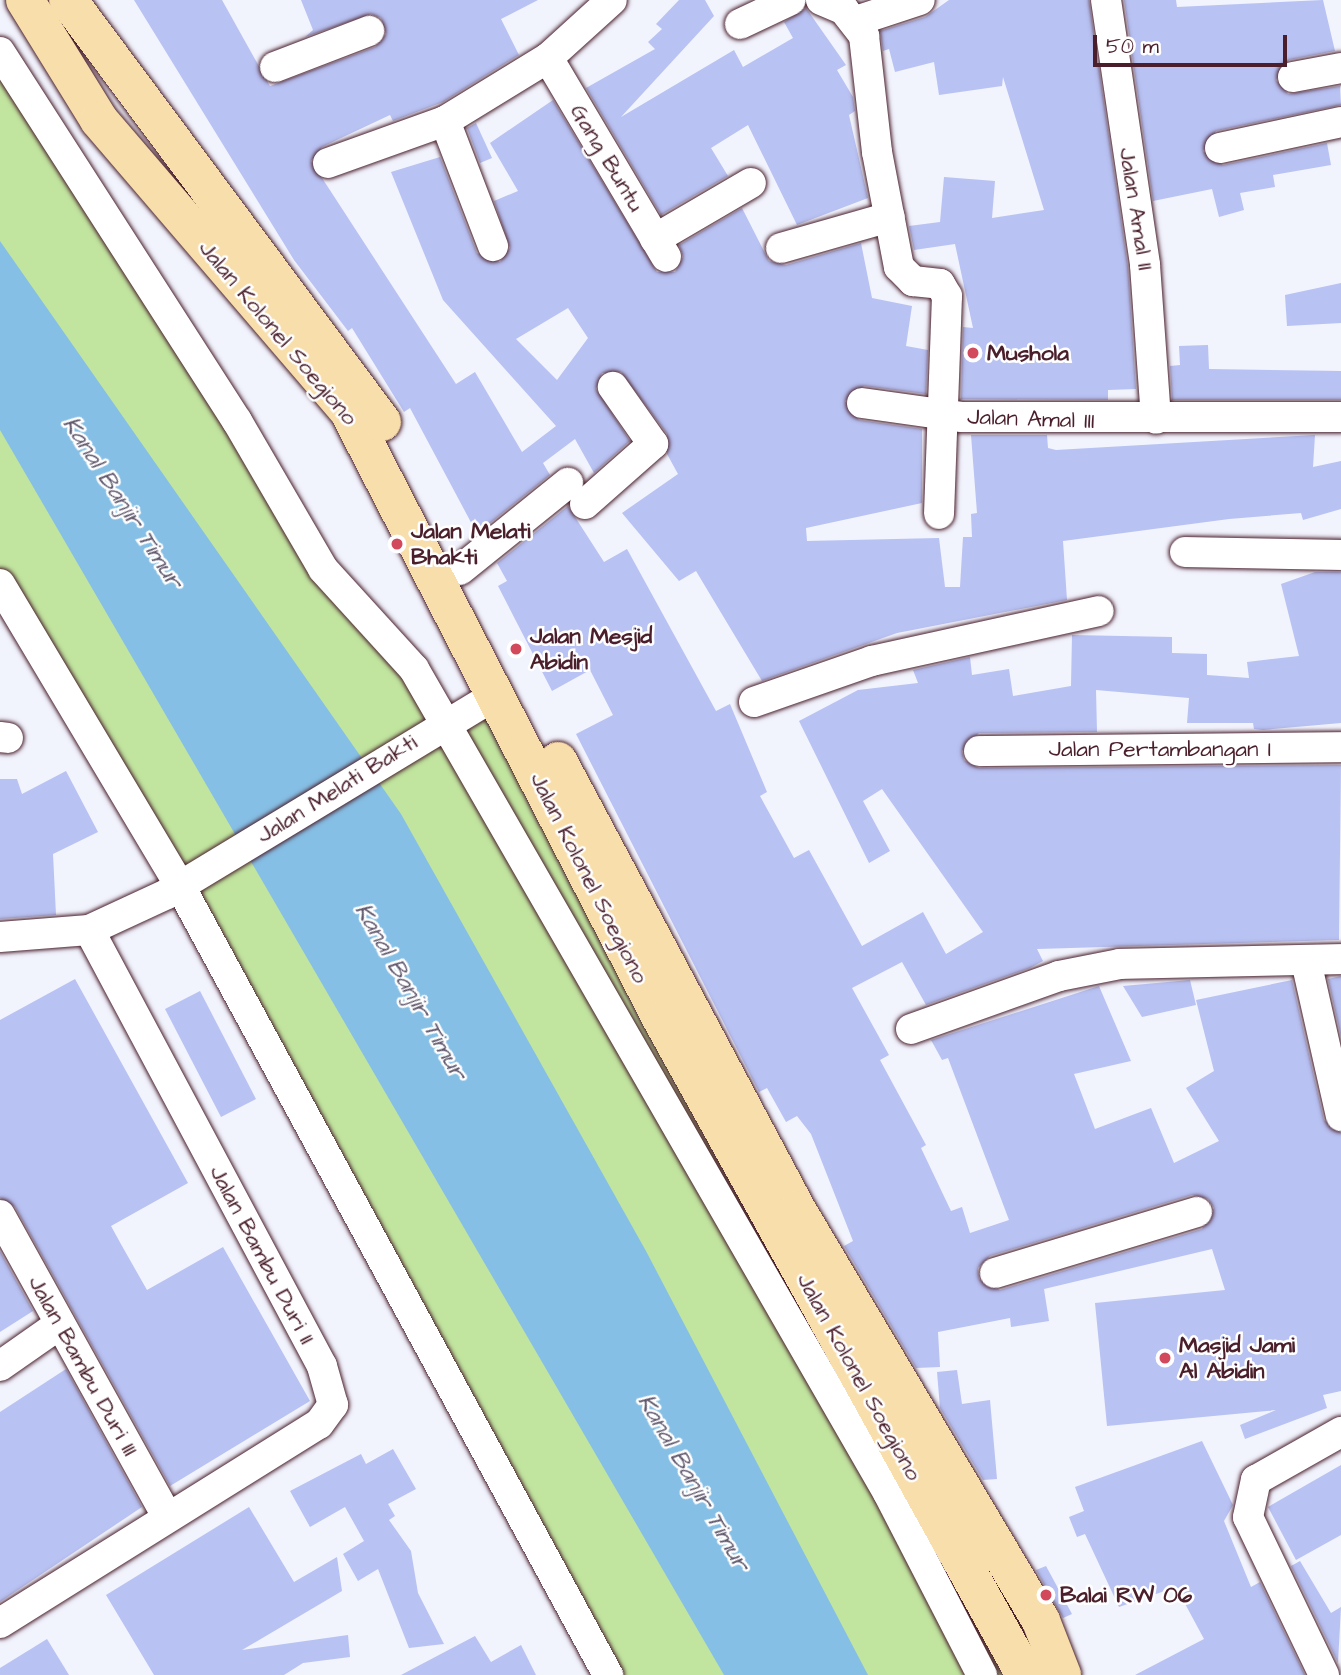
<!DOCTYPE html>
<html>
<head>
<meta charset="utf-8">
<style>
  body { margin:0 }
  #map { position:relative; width:1341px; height:1675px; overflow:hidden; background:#f1f3fd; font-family:"Architects Daughter",sans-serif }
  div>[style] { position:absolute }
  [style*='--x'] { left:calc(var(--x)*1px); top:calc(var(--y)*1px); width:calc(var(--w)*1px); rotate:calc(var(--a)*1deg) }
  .green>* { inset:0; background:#c1e59f }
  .water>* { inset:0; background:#86bfe5 }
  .building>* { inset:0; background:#b8c2f3 }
  .roads { filter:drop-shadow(0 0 2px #4a1f2b) drop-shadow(0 0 2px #4a1f2b) }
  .minor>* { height:30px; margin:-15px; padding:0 15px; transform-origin:15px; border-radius:15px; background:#fff }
  .major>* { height:38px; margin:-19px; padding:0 19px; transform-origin:19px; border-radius:19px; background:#f8deab }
  .dots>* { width:19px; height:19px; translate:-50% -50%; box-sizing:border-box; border:4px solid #fff; border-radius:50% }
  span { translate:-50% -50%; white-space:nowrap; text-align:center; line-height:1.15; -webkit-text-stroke:5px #fff; paint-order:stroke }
  .street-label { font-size:23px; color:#4a1f2b }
  .poi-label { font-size:23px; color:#4a1f2b; font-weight:700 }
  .left { translate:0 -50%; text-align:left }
  .water-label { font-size:24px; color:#5f576c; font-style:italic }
  .scale { position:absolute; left:1093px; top:35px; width:194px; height:32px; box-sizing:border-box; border:4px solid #4a1f2b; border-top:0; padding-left:9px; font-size:21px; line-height:24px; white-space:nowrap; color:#4a1f2b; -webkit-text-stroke:5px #fff; paint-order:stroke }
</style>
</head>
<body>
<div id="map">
  <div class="green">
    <i style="clip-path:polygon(0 52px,237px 421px,444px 723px,495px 695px,1019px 1675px,608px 1675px,0 582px)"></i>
  </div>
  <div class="water">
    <i style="clip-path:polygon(0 241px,401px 814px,646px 1251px,868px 1675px,724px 1675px,0 430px)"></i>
  </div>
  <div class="building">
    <i style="clip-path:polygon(evenodd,134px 0,222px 0,270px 86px,375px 47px,386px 34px,381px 18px,371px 14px,305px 37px,313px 30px,301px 0,538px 0,501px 19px,519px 55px,443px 102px,393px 121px,390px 115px,322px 147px,311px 161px,456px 384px,475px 372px,522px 452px,556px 426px,443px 300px,391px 172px,440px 157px,477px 253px,500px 262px,510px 248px,494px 201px,518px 191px,490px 143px,553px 100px,657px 272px,675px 272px,683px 257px,679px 245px,742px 208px,769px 261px,786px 265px,861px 243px,872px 298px,912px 306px,906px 346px,928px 350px,926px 394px,864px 386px,845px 401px,859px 420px,922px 429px,922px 503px,806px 528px,807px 541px,939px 538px,945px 587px,960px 587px,963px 537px,972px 537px,971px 514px,977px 513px,971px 435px,1047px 435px,1048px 448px,1056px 450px,1315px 435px,1313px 467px,1341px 461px,1341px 509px,1303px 520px,1301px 513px,1229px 519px,1063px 541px,1067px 600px,897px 633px,762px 681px,696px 571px,679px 581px,622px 513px,678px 474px,667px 454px,667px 434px,621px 372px,602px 373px,596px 389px,630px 441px,594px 473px,575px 439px,543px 463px,550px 475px,479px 532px,474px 528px,410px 408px,404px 412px,352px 328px,348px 331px,294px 260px,134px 0,568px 308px,588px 338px,557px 380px,516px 339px,568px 308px)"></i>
    <i style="clip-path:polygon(679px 0,705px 0,714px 16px,621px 117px,734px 50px,743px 67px,793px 38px,784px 22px,806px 8px,846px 65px,837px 70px,853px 97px,855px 111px,849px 115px,868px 198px,797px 225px,748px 125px,711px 148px,728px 176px,661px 215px,586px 88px,655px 49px,648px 42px,662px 29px,656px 24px)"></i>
    <i style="clip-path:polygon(949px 0,1089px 0,1128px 267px,1136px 389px,1108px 390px,1108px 400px,961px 399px,963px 327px,973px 328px,955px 244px,914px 250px,909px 226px,940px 222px,944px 177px,995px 181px,992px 218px,1044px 210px,1003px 77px,1002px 86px,939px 95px,934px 62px,895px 72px,889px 49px,883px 51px,880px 31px,925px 17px)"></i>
    <i style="clip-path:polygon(1124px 0,1176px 0,1177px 7px,1323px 0,1335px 51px,1289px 60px,1276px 80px,1288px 94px,1340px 86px,1341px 105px,1216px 131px,1203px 151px,1223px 165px,1327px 143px,1331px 165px,1273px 175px,1275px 187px,1240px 193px,1244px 210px,1219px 217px,1212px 189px,1153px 201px)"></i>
    <i style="clip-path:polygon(476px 123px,492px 158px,480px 163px,467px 128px)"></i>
    <i style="clip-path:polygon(1341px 283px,1341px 323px,1287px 326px,1285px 295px)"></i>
    <i style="clip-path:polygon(1208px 345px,1209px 369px,1341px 371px,1341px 400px,1172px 400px,1170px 366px,1180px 365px,1179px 346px)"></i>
    <i style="clip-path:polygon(evenodd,568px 506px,604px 562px,627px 549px,716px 711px,730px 704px,767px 792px,760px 796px,794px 858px,809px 850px,862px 946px,923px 912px,946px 954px,983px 932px,882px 789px,863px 801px,890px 851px,869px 863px,799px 721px,858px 690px,918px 683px,913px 670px,970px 657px,972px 675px,1009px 669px,1013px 696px,1071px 686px,1072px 635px,1172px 637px,1172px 653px,1207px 654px,1207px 675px,1249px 678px,1247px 662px,1299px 656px,1281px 584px,1315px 572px,1341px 572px,1341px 723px,1263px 730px,1254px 729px,1253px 723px,1187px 723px,1189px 698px,1096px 690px,1097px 732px,979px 733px,962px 751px,964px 760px,979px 768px,1341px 765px,1339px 940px,1037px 949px,1043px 961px,1030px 968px,926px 1005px,902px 962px,852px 988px,889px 1055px,880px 1060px,926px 1145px,921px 1148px,951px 1211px,962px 1207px,970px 1233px,1009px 1220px,948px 1058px,942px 1060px,931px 1040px,1099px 986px,1131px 1061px,1074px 1074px,1095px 1129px,1151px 1108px,1174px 1163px,1219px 1141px,1186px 1088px,1214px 1071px,1196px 1000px,1292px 980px,1324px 1120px,1341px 1133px,1341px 1391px,1323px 1395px,1327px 1408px,1245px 1439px,1240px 1425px,1276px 1410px,1107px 1426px,1095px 1303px,1225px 1290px,1212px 1249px,1044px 1289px,1049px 1321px,1011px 1327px,1010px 1318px,938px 1332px,940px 1367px,916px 1368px,844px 1246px,853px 1241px,811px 1134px,797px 1116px,786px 1122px,767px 1088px,759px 1092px,576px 734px,613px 715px,590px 670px,552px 691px,498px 586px,507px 581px,497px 563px,568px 506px,1192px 1195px,1208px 1199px,1214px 1208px,1202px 1229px,1000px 1290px,979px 1279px,978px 1268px,990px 1256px,1192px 1195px)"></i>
    <i style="clip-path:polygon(66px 771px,98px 832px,53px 854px,56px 915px,0 919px,0 779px,17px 779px,22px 794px)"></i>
    <i style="clip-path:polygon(1341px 976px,1341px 1037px,1328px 979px)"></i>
    <i style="clip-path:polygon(75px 979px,188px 1183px,111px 1226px,122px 1246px,147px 1290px,223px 1247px,310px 1401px,170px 1486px,15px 1207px,0 1198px,0 1020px)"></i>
    <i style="clip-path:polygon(1190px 980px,1196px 1005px,1142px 1017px,1123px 986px)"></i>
    <i style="clip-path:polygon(200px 991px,256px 1099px,221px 1117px,165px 1009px)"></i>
    <i style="clip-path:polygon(0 1251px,33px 1311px,0 1332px)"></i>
    <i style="clip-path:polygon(66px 1369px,142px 1507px,0 1602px,0 1412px)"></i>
    <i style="clip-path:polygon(957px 1370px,962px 1404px,990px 1400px,997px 1479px,983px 1480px,940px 1408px,937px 1372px)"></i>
    <i style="clip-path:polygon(1202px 1441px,1233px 1505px,1224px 1521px,1251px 1587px,1260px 1582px,1305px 1675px,1135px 1675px,1204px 1639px,1176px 1587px,1119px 1607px,1085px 1534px,1077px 1537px,1069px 1517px,1084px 1511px,1075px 1487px)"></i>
    <i style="clip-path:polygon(393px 1449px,416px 1489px,388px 1504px,395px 1516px,389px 1520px,411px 1551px,418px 1593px,444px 1644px,409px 1648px,378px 1569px,358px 1581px,343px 1554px,364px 1541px,345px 1507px,310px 1527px,290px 1491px,361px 1454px,366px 1464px)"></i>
    <i style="clip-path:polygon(1341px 1465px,1341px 1535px,1296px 1560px,1268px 1507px)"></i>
    <i style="clip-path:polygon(249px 1507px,294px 1582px,337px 1557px,342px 1591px,242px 1650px,348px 1635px,350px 1657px,303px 1663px,284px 1675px,154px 1675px,106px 1595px)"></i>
    <i style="clip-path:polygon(1300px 1561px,1331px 1613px,1341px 1607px,1338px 1663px,1291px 1566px)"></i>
    <i style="clip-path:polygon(1046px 1566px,1072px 1614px,1063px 1618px,1036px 1570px)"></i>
    <i style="clip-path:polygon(475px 1636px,491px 1662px,521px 1645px,536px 1675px,401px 1675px)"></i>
    <i style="clip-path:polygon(47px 1639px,69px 1675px,0 1675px,0 1668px)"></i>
  </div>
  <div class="roads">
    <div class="minor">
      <i style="--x:821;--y:0;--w:25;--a:23"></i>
      <i style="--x:844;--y:10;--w:33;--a:52"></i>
      <i style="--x:864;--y:36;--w:117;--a:83.6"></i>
      <i style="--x:877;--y:152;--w:117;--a:79.2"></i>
      <i style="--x:899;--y:267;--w:20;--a:45"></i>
      <i style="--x:913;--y:281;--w:27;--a:6"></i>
      <i style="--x:940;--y:284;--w:14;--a:60"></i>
      <i style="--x:947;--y:296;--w:218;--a:92.1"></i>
      <i style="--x:1106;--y:0;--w:268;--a:81.6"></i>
      <i style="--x:1145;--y:265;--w:154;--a:85.9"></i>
      <i style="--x:856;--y:21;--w:67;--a:-18.2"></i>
      <i style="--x:740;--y:24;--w:56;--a:-25.2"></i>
      <i style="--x:0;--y:52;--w:439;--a:57.3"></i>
      <i style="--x:237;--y:421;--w:171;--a:59.8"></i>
      <i style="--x:323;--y:569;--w:135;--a:47.7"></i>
      <i style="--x:414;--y:669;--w:951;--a:60.09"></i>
      <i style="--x:888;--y:1493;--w:205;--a:62.7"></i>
      <i style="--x:548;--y:58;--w:231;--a:59.3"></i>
      <i style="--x:275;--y:67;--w:101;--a:-21"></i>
      <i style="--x:1293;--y:77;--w:49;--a:-10.6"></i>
      <i style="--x:445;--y:121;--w:134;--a:69"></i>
      <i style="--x:1220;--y:148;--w:124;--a:-12.1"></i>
      <i style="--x:328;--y:163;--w:124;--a:-19.7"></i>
      <i style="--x:445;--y:121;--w:121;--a:-31.5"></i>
      <i style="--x:548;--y:58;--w:86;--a:-42.2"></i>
      <i style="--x:655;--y:239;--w:111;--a:-30.3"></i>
      <i style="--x:781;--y:248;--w:113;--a:-15.9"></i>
      <i style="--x:862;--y:403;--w:100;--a:8"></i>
      <i style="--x:961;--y:417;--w:380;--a:0"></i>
      <i style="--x:585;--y:504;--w:91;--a:-41.4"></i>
      <i style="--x:653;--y:444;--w:70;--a:-125.1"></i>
      <i style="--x:1185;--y:552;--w:156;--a:1.1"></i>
      <i style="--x:460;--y:570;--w:139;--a:-38.9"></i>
      <i style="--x:0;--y:584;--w:352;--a:59.2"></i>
      <i style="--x:180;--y:886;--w:898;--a:61.52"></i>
      <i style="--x:754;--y:702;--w:125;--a:-19.2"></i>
      <i style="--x:872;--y:661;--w:232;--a:-12.4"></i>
      <i style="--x:0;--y:737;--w:8;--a:7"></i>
      <i style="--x:979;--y:751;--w:362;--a:-0.6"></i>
      <i style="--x:0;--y:937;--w:89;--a:-4.5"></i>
      <i style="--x:89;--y:930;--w:86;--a:-24.8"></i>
      <i style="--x:167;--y:894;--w:384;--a:-31.2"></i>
      <i style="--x:1306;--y:961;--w:159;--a:77.3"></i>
      <i style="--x:911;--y:1029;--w:157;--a:-19.7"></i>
      <i style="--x:1059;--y:976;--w:62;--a:-11.1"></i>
      <i style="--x:1120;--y:964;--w:221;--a:-1.3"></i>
      <i style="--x:0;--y:1215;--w:344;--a:61"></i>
      <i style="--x:995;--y:1273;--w:211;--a:-16.8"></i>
      <i style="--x:0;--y:1366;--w:73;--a:-35"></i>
      <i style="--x:0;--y:1623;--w:376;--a:-32"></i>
      <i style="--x:319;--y:1424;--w:24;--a:-54"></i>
      <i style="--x:333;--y:1405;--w:41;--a:-105.8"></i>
      <i style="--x:322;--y:1366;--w:494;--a:-118.1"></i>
      <i style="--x:1324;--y:1675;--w:175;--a:-115.7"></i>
      <i style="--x:1248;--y:1517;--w:38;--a:-78"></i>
      <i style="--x:1256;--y:1480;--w:98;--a:-29.5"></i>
    </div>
    <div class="major">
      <i style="--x:25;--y:0;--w:141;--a:58.3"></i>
      <i style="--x:99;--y:120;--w:384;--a:49.4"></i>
      <i style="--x:349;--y:412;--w:684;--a:62.76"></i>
      <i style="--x:662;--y:1020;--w:749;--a:61"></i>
      <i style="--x:68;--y:0;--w:526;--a:53.35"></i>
      <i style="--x:558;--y:761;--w:509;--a:61.97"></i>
      <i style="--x:797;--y:1210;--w:478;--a:59.3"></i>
      <i style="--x:1041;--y:1621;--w:58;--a:68.7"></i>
    </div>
  </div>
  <div class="dots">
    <i style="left:973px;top:353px;background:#d1495b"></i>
    <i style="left:397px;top:544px;background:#d1495b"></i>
    <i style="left:516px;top:649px;background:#d1495b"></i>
    <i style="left:1165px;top:1358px;background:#d1495b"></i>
    <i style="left:1046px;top:1595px;background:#d1495b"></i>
  </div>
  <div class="street-label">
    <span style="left:607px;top:158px;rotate:59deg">Gang Buntu</span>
    <span style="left:1136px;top:209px;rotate:81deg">Jalan Amal II</span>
    <span style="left:278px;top:333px;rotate:50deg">Jalan Kolonel Soegiono</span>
    <span style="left:1031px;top:419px;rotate:2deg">Jalan Amal III</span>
    <span style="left:1160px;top:749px">Jalan Pertambangan I</span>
    <span style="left:337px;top:789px;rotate:-32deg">Jalan Melati Bakti</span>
    <span style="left:589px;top:878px;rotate:63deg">Jalan Kolonel Soegiono</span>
    <span style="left:262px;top:1255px;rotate:62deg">Jalan Bambu Duri II</span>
    <span style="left:83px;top:1366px;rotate:61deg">Jalan Bambu Duri III</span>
    <span style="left:859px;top:1377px;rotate:61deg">Jalan Kolonel Soegiono</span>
  </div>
  <div class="poi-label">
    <span class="left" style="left:987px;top:353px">Mushola</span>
    <span class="left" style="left:411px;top:544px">Jalan Melati<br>Bhakti</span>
    <span class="left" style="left:530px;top:649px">Jalan Mesjid<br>Abidin</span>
    <span class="left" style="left:1179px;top:1358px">Masjid Jami<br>Al Abidin</span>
    <span class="left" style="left:1060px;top:1595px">Balai RW 06</span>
  </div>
  <div class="water-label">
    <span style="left:122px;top:503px;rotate:57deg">Kanal Banjir Timur</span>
    <span style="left:410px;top:992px;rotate:60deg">Kanal Banjir Timur</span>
    <span style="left:693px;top:1483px;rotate:60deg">Kanal Banjir Timur</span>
  </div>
  <div class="scale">50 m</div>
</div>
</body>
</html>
